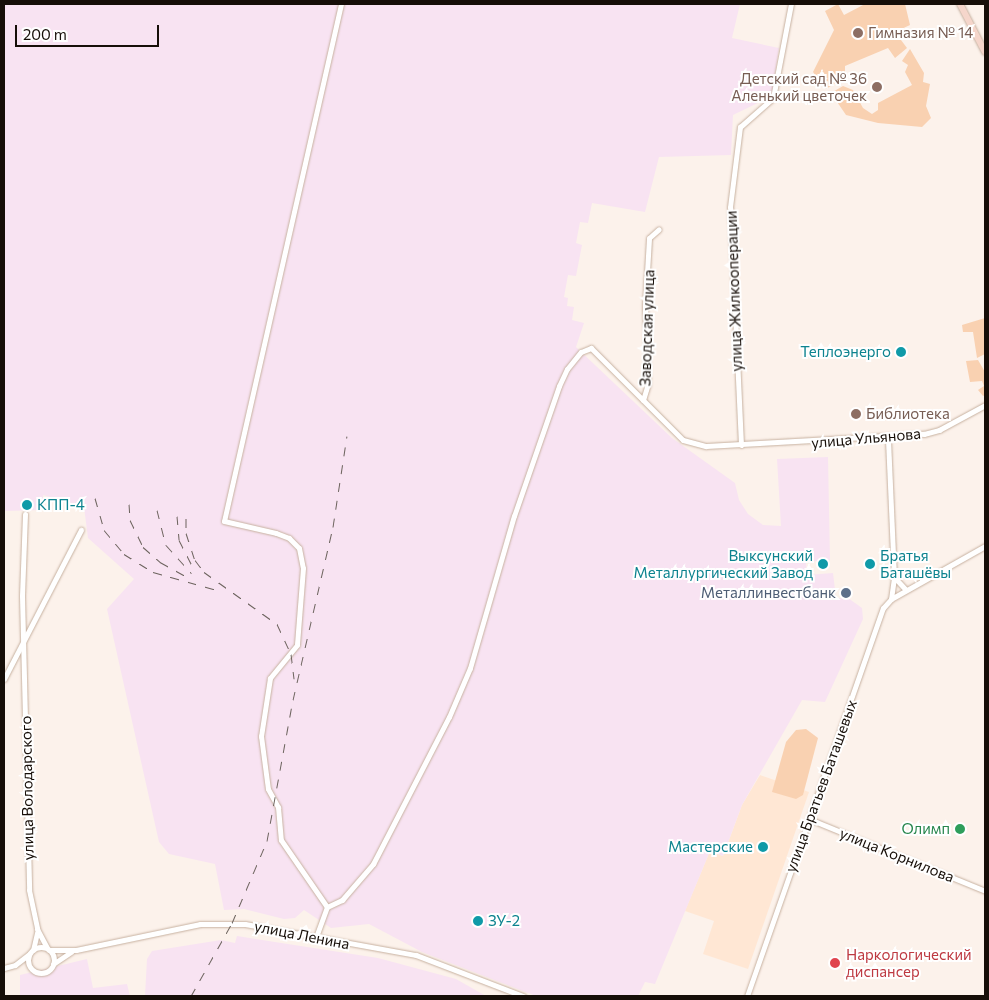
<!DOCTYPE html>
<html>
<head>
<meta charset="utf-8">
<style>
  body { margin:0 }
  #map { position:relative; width:989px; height:1000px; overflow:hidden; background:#fcf2eb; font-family:Commissioner,sans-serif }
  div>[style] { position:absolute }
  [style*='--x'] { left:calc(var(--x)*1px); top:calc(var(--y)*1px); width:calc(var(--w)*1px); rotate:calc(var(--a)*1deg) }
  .built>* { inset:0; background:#ffe7d4 }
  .industrial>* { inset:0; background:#f8e3f2 }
  .green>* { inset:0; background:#f9d1b1 }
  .roads { filter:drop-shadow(0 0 1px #c7b1a0) drop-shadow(0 0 1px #c7b1a0) }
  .minor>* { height:5px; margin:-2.5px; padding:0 2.5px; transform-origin:2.5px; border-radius:2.5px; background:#fff }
  .minor>.ring { margin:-2.5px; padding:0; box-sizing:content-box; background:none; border:5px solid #fff; border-radius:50% }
  .major>* { height:6px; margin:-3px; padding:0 3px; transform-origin:3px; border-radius:3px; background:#f5d6cb }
  .rail>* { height:1px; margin-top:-0.5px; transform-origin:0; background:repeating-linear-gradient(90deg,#6b625c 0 9px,transparent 0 18px) }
  .dots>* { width:14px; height:14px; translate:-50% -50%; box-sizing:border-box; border:2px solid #fff; border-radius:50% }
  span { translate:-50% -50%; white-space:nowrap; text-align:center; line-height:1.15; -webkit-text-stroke:4px #fff; paint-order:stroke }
  .education-label { font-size:15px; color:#785e54 }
  .left { translate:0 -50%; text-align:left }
  .right { translate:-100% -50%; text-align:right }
  .street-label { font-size:15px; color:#160e08 }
  .culture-label { font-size:15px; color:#0d838f }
  .service-label { font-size:15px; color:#4e5e75 }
  .leisure-label { font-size:15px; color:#27864d }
  .health-label { font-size:15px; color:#be3a42 }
  .frame { position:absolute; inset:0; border:5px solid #160e08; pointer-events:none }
  .scale { position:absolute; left:15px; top:25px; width:144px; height:22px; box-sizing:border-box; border:2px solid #160e08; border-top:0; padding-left:6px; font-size:15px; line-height:18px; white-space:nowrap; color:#160e08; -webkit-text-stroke:4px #fff; paint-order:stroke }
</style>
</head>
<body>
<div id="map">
  <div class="built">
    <i style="clip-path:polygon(760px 775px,809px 792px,748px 969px,703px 954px,714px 921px,685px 911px,710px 851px,723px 856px,742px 805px)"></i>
  </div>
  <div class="industrial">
    <i style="clip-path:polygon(4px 4px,740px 4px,732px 38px,779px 48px,772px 96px,733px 115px,731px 155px,659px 157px,645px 212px,592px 203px,588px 223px,580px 222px,576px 243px,582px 245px,576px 276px,568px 275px,564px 297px,568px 298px,567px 306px,574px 307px,572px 320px,584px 323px,576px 347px,672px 438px,735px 483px,739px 500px,748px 514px,763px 525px,781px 526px,777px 459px,828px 457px,830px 560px,806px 562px,807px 575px,833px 573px,836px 598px,848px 598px,862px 608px,863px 619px,825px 702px,802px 700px,742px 805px,723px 856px,710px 851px,655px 984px,645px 982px,638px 996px,536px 996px,422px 952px,369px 924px,331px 928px,304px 910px,295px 918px,284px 919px,244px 909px,224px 910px,215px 864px,169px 854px,159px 842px,107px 609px,134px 579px,88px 538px,84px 507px,43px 495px,43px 510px,4px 511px)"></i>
    <i style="clip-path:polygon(237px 936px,378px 958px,456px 979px,486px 996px,145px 996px,147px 959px,152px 951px,221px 940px,235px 943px)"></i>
    <i style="clip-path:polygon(87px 959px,93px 988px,127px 984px,130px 996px,20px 996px,20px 975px)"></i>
  </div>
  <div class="green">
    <i style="clip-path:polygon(838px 4px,844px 15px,865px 4px,905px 4px,910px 25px,895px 32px,907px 48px,895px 58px,888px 48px,845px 66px,845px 77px,826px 89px,813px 72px,834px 30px,825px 11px)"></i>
    <i style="clip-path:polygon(910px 49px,924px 73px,923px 82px,930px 84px,926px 106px,931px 118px,922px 127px,878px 123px,846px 115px,831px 93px,843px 86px,853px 90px,863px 108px,872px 114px,878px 110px,878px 103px,912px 85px,905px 72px,908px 65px,902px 61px)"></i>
    <i style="clip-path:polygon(985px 318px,985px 354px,977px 358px,973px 332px,963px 332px,962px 325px)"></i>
    <i style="clip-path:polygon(978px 360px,985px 372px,985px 395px,983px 396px,978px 390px,984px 386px,982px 381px,970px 382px,966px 361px)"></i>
    <i style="clip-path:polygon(806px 729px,818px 738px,803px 795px,796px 799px,772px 792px,786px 742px,796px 730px)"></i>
  </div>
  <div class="roads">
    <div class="minor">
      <i style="--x:341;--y:4;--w:530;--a:102.75"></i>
      <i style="--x:224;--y:521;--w:53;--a:13"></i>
      <i style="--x:276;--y:533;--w:14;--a:21"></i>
      <i style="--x:289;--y:538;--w:14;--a:45"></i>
      <i style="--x:299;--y:548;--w:20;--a:79"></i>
      <i style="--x:303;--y:568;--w:77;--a:94.5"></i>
      <i style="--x:297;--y:645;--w:43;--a:129.3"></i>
      <i style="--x:270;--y:678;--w:59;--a:98.8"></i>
      <i style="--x:261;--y:736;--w:53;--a:82.5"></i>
      <i style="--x:268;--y:789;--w:21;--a:61"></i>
      <i style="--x:278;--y:807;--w:33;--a:85"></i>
      <i style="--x:281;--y:840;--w:81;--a:55.5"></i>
      <i style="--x:327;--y:907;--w:17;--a:-25"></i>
      <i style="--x:342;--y:900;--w:48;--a:-49.3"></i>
      <i style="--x:373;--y:864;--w:165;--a:-62.7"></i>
      <i style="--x:449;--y:717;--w:53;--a:-66.8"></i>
      <i style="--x:470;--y:668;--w:158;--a:-73.9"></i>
      <i style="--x:514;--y:516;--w:138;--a:-70.9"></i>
      <i style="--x:559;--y:386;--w:19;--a:-65"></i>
      <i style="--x:567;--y:369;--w:22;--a:-51"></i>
      <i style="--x:581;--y:352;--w:11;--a:-22"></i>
      <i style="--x:591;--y:348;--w:130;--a:45"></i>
      <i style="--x:683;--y:440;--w:24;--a:15"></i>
      <i style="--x:706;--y:446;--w:218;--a:-3.2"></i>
      <i style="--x:924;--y:434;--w:16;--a:-15"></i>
      <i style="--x:939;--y:430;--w:52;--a:-28.5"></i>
      <i style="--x:643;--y:400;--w:17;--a:-73"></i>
      <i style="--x:648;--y:384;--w:78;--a:-92.2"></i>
      <i style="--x:645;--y:306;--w:68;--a:-86.6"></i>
      <i style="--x:649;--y:238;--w:13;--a:-42"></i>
      <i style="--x:741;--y:445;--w:238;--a:-92.6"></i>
      <i style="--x:730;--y:207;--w:81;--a:-82.9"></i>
      <i style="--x:740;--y:127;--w:44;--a:-41.3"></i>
      <i style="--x:773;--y:98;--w:96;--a:-79.2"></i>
      <i style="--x:25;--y:514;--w:82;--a:92.1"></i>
      <i style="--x:22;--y:596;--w:294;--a:88.6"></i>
      <i style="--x:29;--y:890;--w:40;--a:78"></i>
      <i style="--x:37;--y:929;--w:21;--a:62"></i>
      <i style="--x:894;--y:577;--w:16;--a:47"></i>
      <i style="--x:891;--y:599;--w:108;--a:-29.4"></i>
      <i style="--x:4;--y:679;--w:168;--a:-62.7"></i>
      <i style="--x:809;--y:819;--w:190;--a:22.2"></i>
      <i style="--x:316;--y:937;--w:32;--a:-70"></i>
      <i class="ring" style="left:28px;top:947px;width:21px;height:21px"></i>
      <i style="--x:33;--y:950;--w:18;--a:-77"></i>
      <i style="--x:49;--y:950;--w:27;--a:0"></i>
      <i style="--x:76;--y:950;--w:127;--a:-11.8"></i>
      <i style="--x:200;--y:924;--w:45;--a:0"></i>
      <i style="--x:245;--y:924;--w:174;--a:10.3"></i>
      <i style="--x:416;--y:955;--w:115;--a:21"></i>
      <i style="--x:53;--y:964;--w:22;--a:-34"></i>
      <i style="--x:4;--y:968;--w:11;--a:-15"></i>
      <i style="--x:15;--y:965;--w:18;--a:-38"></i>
      <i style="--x:747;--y:996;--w:411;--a:-70.7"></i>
      <i style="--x:883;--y:608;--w:12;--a:-48"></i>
      <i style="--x:891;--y:599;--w:22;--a:-82"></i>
      <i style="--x:894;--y:577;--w:139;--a:-92.5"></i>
    </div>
    <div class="major">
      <i style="--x:960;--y:4;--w:54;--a:62.5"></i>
    </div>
  </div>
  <div class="rail">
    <i style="--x:95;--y:498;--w:33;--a:74"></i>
    <i style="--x:104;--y:530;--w:31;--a:50"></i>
    <i style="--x:124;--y:554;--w:34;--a:32"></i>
    <i style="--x:153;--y:572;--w:70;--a:15.8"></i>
    <i style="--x:129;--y:504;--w:16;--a:86"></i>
    <i style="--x:130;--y:520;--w:30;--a:64"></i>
    <i style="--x:143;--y:547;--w:23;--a:41"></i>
    <i style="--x:160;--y:562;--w:29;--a:29"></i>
    <i style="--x:157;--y:510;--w:36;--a:76"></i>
    <i style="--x:166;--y:545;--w:38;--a:48"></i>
    <i style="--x:177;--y:516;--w:24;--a:85"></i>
    <i style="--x:179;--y:540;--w:34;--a:63"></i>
    <i style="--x:186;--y:518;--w:15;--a:90"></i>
    <i style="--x:186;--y:533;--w:28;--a:72"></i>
    <i style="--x:195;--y:560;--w:15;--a:53"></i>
    <i style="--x:204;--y:572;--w:90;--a:35.5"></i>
    <i style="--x:277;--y:624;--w:33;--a:65"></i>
    <i style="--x:291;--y:654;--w:25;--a:83"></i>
    <i style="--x:191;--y:996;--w:84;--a:-60.7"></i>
    <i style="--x:232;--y:923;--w:89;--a:-66.9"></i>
    <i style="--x:267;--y:841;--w:143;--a:-79.6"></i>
    <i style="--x:293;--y:700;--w:178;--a:-77"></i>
    <i style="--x:333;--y:527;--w:92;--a:-81.3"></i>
  </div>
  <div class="dots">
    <i style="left:858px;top:33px;background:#8d6e63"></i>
    <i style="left:877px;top:87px;background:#8d6e63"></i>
    <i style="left:901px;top:352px;background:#0f9aa8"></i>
    <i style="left:856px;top:414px;background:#8d6e63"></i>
    <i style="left:27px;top:505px;background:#0f9aa8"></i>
    <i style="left:823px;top:564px;background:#0f9aa8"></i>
    <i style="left:870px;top:564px;background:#0f9aa8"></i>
    <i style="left:846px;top:593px;background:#5c6f8a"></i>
    <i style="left:960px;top:829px;background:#2e9e5b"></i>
    <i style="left:763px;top:847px;background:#0f9aa8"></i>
    <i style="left:478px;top:921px;background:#0f9aa8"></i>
    <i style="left:835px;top:963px;background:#e0444e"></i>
  </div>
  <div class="education-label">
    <span class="left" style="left:868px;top:33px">Гимназия № 14</span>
    <span class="right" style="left:867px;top:87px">Детский сад № 36<br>Аленький цветочек</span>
    <span class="left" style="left:866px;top:414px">Библиотека</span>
  </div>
  <div class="street-label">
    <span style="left:734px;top:291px;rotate:-92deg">улица Жилкооперации</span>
    <span style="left:647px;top:328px;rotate:-88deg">Заводская улица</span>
    <span style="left:866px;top:438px;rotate:-5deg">улица Ульянова</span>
    <span style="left:821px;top:786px;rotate:-70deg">улица Братьев Баташевых</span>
    <span style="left:27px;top:788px;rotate:-91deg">улица Володарского</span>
    <span style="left:897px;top:855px;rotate:22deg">улица Корнилова</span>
    <span style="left:302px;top:935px;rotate:11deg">улица Ленина</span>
  </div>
  <div class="culture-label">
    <span class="right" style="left:891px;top:352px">Теплоэнерго</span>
    <span class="left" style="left:37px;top:505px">КПП-4</span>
    <span class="right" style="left:813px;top:564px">Выксунский<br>Металлургический Завод</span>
    <span class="left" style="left:880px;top:564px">Братья<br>Баташёвы</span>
    <span class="right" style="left:753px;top:847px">Мастерские</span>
    <span class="left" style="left:488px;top:921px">ЗУ-2</span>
  </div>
  <div class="service-label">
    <span class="right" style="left:836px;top:593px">Металлинвестбанк</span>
  </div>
  <div class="leisure-label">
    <span class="right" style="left:950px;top:829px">Олимп</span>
  </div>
  <div class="health-label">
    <span class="left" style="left:846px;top:963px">Наркологический<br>диспансер</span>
  </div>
  <div class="frame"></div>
  <div class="scale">200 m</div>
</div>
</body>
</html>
